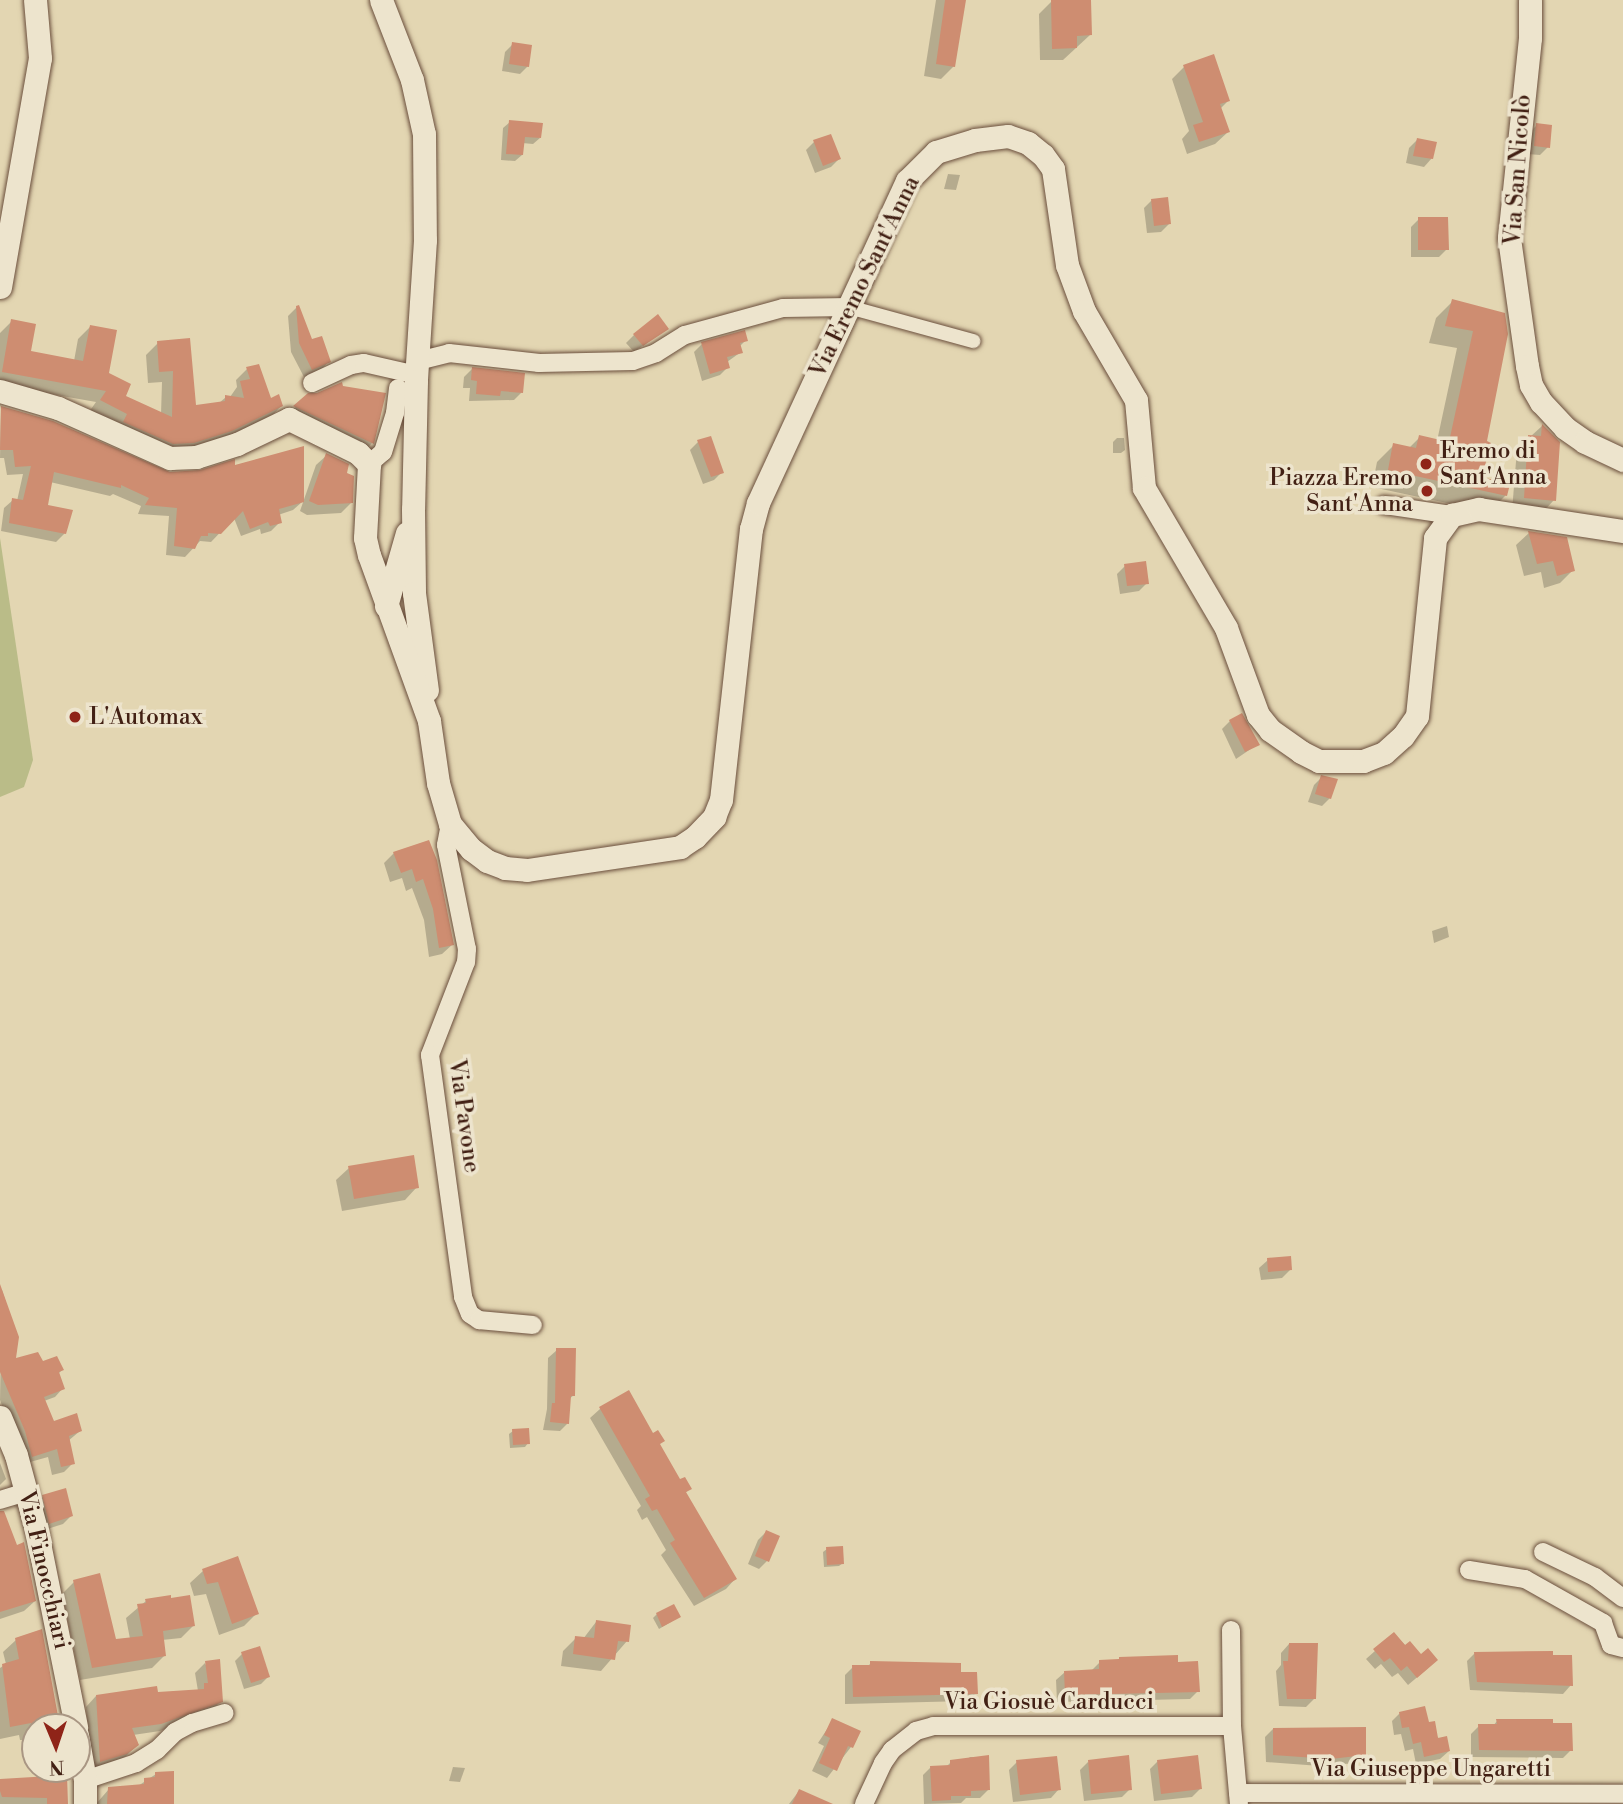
<!DOCTYPE html>
<html>
<head>
<meta charset="utf-8">
<style>
  body { margin:0 }
  #map { position:relative; width:1623px; height:1804px; overflow:hidden; background:#e3d6b2; font-family:"Libre Bodoni",serif }
  div>[style] { position:absolute }
  [style*='--x'] { left:calc(var(--x)*1px); top:calc(var(--y)*1px); width:calc(var(--w)*1px); rotate:calc(var(--a)*1deg) }
  .green>* { inset:0; background:#babc88 }
  .shadow>* { inset:0; background:#0003 }
  .building>* { inset:0; background:#ce8d71 }
  .roads { filter:drop-shadow(0 0 2px #6a4e3c) drop-shadow(0 0 2px #6a4e3c) }
  .pedestrian>* { height:14px; margin:-7px; padding:0 7px; transform-origin:7px; border-radius:7px; background:#ede4cd }
  .minor>* { height:18px; margin:-9px; padding:0 9px; transform-origin:9px; border-radius:9px; background:#ede4cd }
  .tertiary>* { height:23px; margin:-11.5px; padding:0 11.5px; transform-origin:11.5px; border-radius:11.5px; background:#ede4cd }
  .dots>* { width:19px; height:19px; translate:-50% -50%; box-sizing:border-box; border:4px solid #ede4cd; border-radius:50% }
  span { translate:-50% -50%; white-space:nowrap; text-align:center; line-height:1.15; -webkit-text-stroke:7px #ede4cd; paint-order:stroke }
  .street-label { font-size:23px; color:#422014 }
  .poi-label { font-size:23px; color:#422014 }
  .left { translate:0 -50%; text-align:left }
  .right { translate:-100% -50%; text-align:right }
  .north { position:absolute; left:21px; top:1713px; width:70px; height:70px; box-sizing:border-box; background:#ede4cd; border:2px solid #a99683; border-radius:50%; rotate:178deg; font-size:19px; font-weight:700; line-height:28px; text-align:center; color:#422014 }
  .north::after { content:''; display:block; margin:auto; width:24px; height:32px; background:#8f2418; clip-path:polygon(50% 0,100% 100%,50% 72%,0 100%) }
</style>
</head>
<body>
<div id="map">
  <div class="green">
    <i style="clip-path:polygon(0 538px,33px 760px,24px 787px,0 797px)"></i>
  </div>
  <div class="shadow">
    <i style="clip-path:polygon(936px 0,964px 0,954px 66px,941px 79px,924px 76px)"></i>
    <i style="clip-path:polygon(1052px 1px,1090px 35px,1063px 60px,1040px 60px,1039px 14px)"></i>
    <i style="clip-path:polygon(513px 44px,528px 66px,520px 74px,502px 71px,505px 52px)"></i>
    <i style="clip-path:polygon(1184px 67px,1228px 101px,1220px 109px,1228px 132px,1215px 144px,1187px 154px,1182px 139px,1189px 131px,1172px 79px)"></i>
    <i style="clip-path:polygon(510px 122px,540px 138px,533px 144px,522px 143px,522px 155px,515px 161px,501px 160px,503px 128px)"></i>
    <i style="clip-path:polygon(1537px 125px,1548px 147px,1540px 155px,1527px 154px,1529px 133px)"></i>
    <i style="clip-path:polygon(1417px 140px,1432px 158px,1424px 167px,1406px 163px,1409px 148px)"></i>
    <i style="clip-path:polygon(814px 142px,839px 159px,831px 167px,815px 173px,806px 150px)"></i>
    <i style="clip-path:polygon(948px 174px,960px 175px,956px 190px,944px 189px)"></i>
    <i style="clip-path:polygon(1152px 200px,1169px 224px,1161px 232px,1147px 233px,1144px 208px)"></i>
    <i style="clip-path:polygon(1419px 219px,1447px 249px,1439px 257px,1411px 257px,1411px 227px)"></i>
    <i style="clip-path:polygon(1453px 301px,1504px 314px,1480px 479px,1506px 495px,1489px 512px,1372px 487px,1377px 462px,1394px 445px,1409px 448px,1420px 437px,1437px 441px,1457px 348px,1429px 343px,1436px 318px)"></i>
    <i style="clip-path:polygon(297px 307px,311px 341px,329px 361px,321px 370px,304px 377px,291px 352px,288px 316px)"></i>
    <i style="clip-path:polygon(12px 321px,28px 353px,74px 361px,78px 339px,90px 327px,107px 374px,124px 397px,161px 414px,162px 382px,148px 383px,146px 355px,158px 343px,194px 407px,218px 404px,226px 397px,230px 397px,237px 387px,236px 380px,247px 369px,270px 400px,281px 406px,270px 418px,218px 442px,180px 454px,89px 412px,96px 402px,0 385px,0 333px)"></i>
    <i style="clip-path:polygon(667px 328px,634px 352px,626px 343px,634px 335px)"></i>
    <i style="clip-path:polygon(746px 340px,739px 347px,741px 352px,727px 362px,728px 367px,720px 375px,702px 381px,694px 352px,702px 344px)"></i>
    <i style="clip-path:polygon(472px 369px,522px 392px,514px 400px,469px 401px,470px 388px,463px 388px,464px 377px)"></i>
    <i style="clip-path:polygon(341px 387px,384px 394px,372px 443px,365px 451px,288px 414px,309px 395px)"></i>
    <i style="clip-path:polygon(1px 408px,170px 474px,233px 468px,302px 502px,293px 510px,278px 515px,280px 522px,271px 531px,261px 534px,260px 529px,241px 536px,234px 518px,211px 542px,200px 541px,185px 557px,166px 555px,169px 516px,138px 514px,141px 506px,113px 494px,110px 496px,50px 482px,46px 506px,65px 533px,56px 542px,1px 531px,4px 508px,13px 500px,17px 501px,23px 474px,7px 475px,4px 458px,0 458px)"></i>
    <i style="clip-path:polygon(1542px 426px,1554px 500px,1542px 513px,1512px 511px,1517px 449px)"></i>
    <i style="clip-path:polygon(1117px 438px,1124px 438px,1125px 450px,1121px 453px,1113px 453px,1113px 442px)"></i>
    <i style="clip-path:polygon(698px 442px,722px 472px,714px 480px,703px 484px,690px 450px)"></i>
    <i style="clip-path:polygon(327px 455px,345px 474px,351px 503px,341px 513px,307px 515px,300px 511px,316px 465px)"></i>
    <i style="clip-path:polygon(1529px 533px,1573px 570px,1560px 583px,1544px 588px,1541px 572px,1524px 576px,1516px 545px)"></i>
    <i style="clip-path:polygon(1125px 566px,1147px 583px,1139px 591px,1120px 594px,1117px 574px)"></i>
    <i style="clip-path:polygon(1230px 721px,1258px 744px,1236px 759px,1222px 729px)"></i>
    <i style="clip-path:polygon(1322px 777px,1330px 798px,1322px 806px,1308px 802px,1314px 785px)"></i>
    <i style="clip-path:polygon(428px 842px,453px 944px,442px 954px,429px 957px,424px 920px,412px 888px,406px 891px,402px 878px,390px 882px,384px 863px,394px 853px)"></i>
    <i style="clip-path:polygon(1447px 926px,1449px 937px,1434px 943px,1432px 931px)"></i>
    <i style="clip-path:polygon(349px 1168px,417px 1187px,405px 1200px,342px 1211px,336px 1180px)"></i>
    <i style="clip-path:polygon(1268px 1260px,1290px 1270px,1282px 1278px,1261px 1280px,1259px 1268px)"></i>
    <i style="clip-path:polygon(2px 1290px,17px 1337px,14px 1361px,42px 1363px,62px 1370px,58px 1374px,63px 1388px,55px 1397px,44px 1401px,54px 1424px,80px 1431px,68px 1441px,73px 1463px,64px 1472px,52px 1475px,48px 1457px,23px 1464px,0 1400px)"></i>
    <i style="clip-path:polygon(557px 1350px,574px 1395px,569px 1399px,568px 1423px,560px 1431px,543px 1430px,547px 1409px,548px 1358px)"></i>
    <i style="clip-path:polygon(628px 1393px,679px 1482px,690px 1489px,685px 1493px,735px 1579px,726px 1589px,694px 1606px,661px 1555px,666px 1550px,647px 1517px,642px 1520px,637px 1510px,641px 1506px,590px 1418px,600px 1409px)"></i>
    <i style="clip-path:polygon(513px 1431px,528px 1443px,525px 1447px,510px 1448px,509px 1434px)"></i>
    <i style="clip-path:polygon(0 1463px,6px 1479px,0 1485px)"></i>
    <i style="clip-path:polygon(43px 1496px,72px 1515px,63px 1524px,41px 1531px,35px 1504px)"></i>
    <i style="clip-path:polygon(0 1514px,35px 1601px,24px 1611px,0 1619px)"></i>
    <i style="clip-path:polygon(766px 1532px,767px 1561px,759px 1569px,748px 1564px,758px 1540px)"></i>
    <i style="clip-path:polygon(827px 1549px,843px 1563px,839px 1566px,824px 1567px,823px 1552px)"></i>
    <i style="clip-path:polygon(237px 1558px,257px 1613px,244px 1626px,219px 1635px,206px 1594px,194px 1596px,190px 1583px,203px 1571px)"></i>
    <i style="clip-path:polygon(74px 1582px,115px 1641px,130px 1639px,126px 1618px,146px 1601px,193px 1626px,181px 1638px,162px 1640px,164px 1656px,152px 1668px,80px 1680px,62px 1594px)"></i>
    <i style="clip-path:polygon(657px 1614px,679px 1617px,659px 1629px,653px 1618px)"></i>
    <i style="clip-path:polygon(596px 1622px,627px 1641px,601px 1671px,561px 1666px,563px 1651px,576px 1638px,583px 1639px)"></i>
    <i style="clip-path:polygon(1394px 1634px,1428px 1668px,1408px 1685px,1398px 1673px,1392px 1677px,1381px 1664px,1375px 1669px,1366px 1659px)"></i>
    <i style="clip-path:polygon(16px 1640px,57px 1727px,35px 1727px,35px 1759px,27px 1760px,24px 1740px,20px 1740px,19px 1735px,0 1739px,0 1668px,6px 1664px,3px 1652px)"></i>
    <i style="clip-path:polygon(1289px 1644px,1314px 1699px,1306px 1707px,1279px 1706px,1276px 1671px,1281px 1665px,1281px 1653px)"></i>
    <i style="clip-path:polygon(1475px 1653px,1571px 1685px,1563px 1694px,1470px 1690px,1467px 1661px)"></i>
    <i style="clip-path:polygon(242px 1654px,268px 1677px,261px 1684px,244px 1689px,235px 1661px)"></i>
    <i style="clip-path:polygon(1100px 1662px,1177px 1663px,1198px 1691px,1190px 1699px,1057px 1702px,1056px 1680px,1065px 1672px,1091px 1671px)"></i>
    <i style="clip-path:polygon(205px 1663px,221px 1701px,210px 1712px,160px 1731px,133px 1735px,137px 1745px,126px 1756px,115px 1764px,90px 1771px,86px 1707px,96px 1696px,198px 1691px,195px 1673px)"></i>
    <i style="clip-path:polygon(871px 1663px,959px 1674px,976px 1693px,968px 1701px,845px 1704px,845px 1675px,853px 1667px,867px 1667px)"></i>
    <i style="clip-path:polygon(1400px 1713px,1427px 1724px,1449px 1751px,1440px 1759px,1416px 1764px,1413px 1749px,1405px 1751px,1401px 1734px,1394px 1735px,1392px 1721px)"></i>
    <i style="clip-path:polygon(833px 1720px,858px 1732px,851px 1747px,827px 1778px,812px 1771px,824px 1746px,818px 1743px)"></i>
    <i style="clip-path:polygon(1497px 1721px,1551px 1725px,1571px 1750px,1563px 1758px,1471px 1757px,1471px 1734px,1479px 1726px,1493px 1726px)"></i>
    <i style="clip-path:polygon(1273px 1729px,1364px 1754px,1356px 1763px,1320px 1766px,1266px 1762px,1265px 1737px)"></i>
    <i style="clip-path:polygon(970px 1757px,987px 1757px,988px 1790px,980px 1798px,966px 1798px,961px 1803px,924px 1804px,923px 1775px,931px 1767px,946px 1767px,951px 1762px,966px 1761px)"></i>
    <i style="clip-path:polygon(1158px 1761px,1200px 1789px,1192px 1797px,1154px 1801px,1150px 1769px)"></i>
    <i style="clip-path:polygon(1017px 1762px,1059px 1789px,1051px 1798px,1013px 1802px,1009px 1770px)"></i>
    <i style="clip-path:polygon(1088px 1762px,1130px 1789px,1122px 1797px,1084px 1801px,1080px 1770px)"></i>
    <i style="clip-path:polygon(453px 1767px,465px 1768px,460px 1782px,449px 1781px)"></i>
    <i style="clip-path:polygon(156px 1774px,171px 1804px,96px 1804px,109px 1789px,138px 1786px)"></i>
    <i style="clip-path:polygon(0 1781px,66px 1804px,0 1804px)"></i>
    <i style="clip-path:polygon(799px 1791px,826px 1804px,789px 1804px)"></i>
  </div>
  <div class="building">
    <i style="clip-path:polygon(945px 0,966px 0,955px 67px,936px 64px)"></i>
    <i style="clip-path:polygon(1051px 0,1091px 0,1092px 35px,1077px 36px,1077px 48px,1052px 49px)"></i>
    <i style="clip-path:polygon(512px 42px,532px 45px,529px 67px,509px 64px)"></i>
    <i style="clip-path:polygon(1214px 54px,1230px 101px,1220px 104px,1230px 132px,1199px 142px,1193px 125px,1203px 122px,1183px 65px)"></i>
    <i style="clip-path:polygon(509px 120px,543px 123px,541px 138px,525px 137px,523px 155px,506px 154px)"></i>
    <i style="clip-path:polygon(1536px 123px,1552px 125px,1550px 148px,1534px 146px)"></i>
    <i style="clip-path:polygon(831px 134px,841px 159px,823px 166px,813px 140px)"></i>
    <i style="clip-path:polygon(1417px 138px,1437px 142px,1433px 159px,1413px 156px)"></i>
    <i style="clip-path:polygon(1168px 197px,1171px 224px,1154px 226px,1151px 199px)"></i>
    <i style="clip-path:polygon(1418px 217px,1448px 217px,1449px 250px,1418px 250px)"></i>
    <i style="clip-path:polygon(1452px 299px,1505px 313px,1508px 334px,1487px 441px,1491px 443px,1482px 477px,1510px 484px,1507px 496px,1388px 470px,1393px 443px,1416px 448px,1419px 435px,1449px 442px,1473px 331px,1445px 326px)"></i>
    <i style="clip-path:polygon(299px 305px,312px 339px,322px 336px,331px 362px,312px 370px,299px 343px,296px 306px)"></i>
    <i style="clip-path:polygon(658px 314px,669px 329px,643px 346px,633px 334px)"></i>
    <i style="clip-path:polygon(11px 319px,36px 324px,31px 351px,83px 361px,90px 325px,117px 330px,109px 373px,131px 384px,126px 396px,172px 417px,173px 371px,159px 372px,157px 341px,190px 338px,196px 405px,225px 401px,225px 395px,244px 398px,240px 381px,250px 379px,246px 367px,259px 364px,271px 398px,279px 394px,283px 406px,232px 431px,194px 443px,173px 444px,123px 422px,127px 414px,100px 400px,106px 391px,2px 372px)"></i>
    <i style="clip-path:polygon(745px 330px,748px 341px,740px 343px,743px 353px,727px 357px,730px 368px,710px 374px,701px 342px)"></i>
    <i style="clip-path:polygon(472px 367px,525px 373px,523px 393px,501px 391px,500px 396px,476px 394px,477px 381px,471px 380px)"></i>
    <i style="clip-path:polygon(342px 382px,343px 386px,386px 393px,374px 444px,293px 406px,308px 393px,317px 393px)"></i>
    <i style="clip-path:polygon(1px 406px,53px 421px,170px 472px,200px 470px,235px 459px,235px 465px,304px 446px,304px 502px,279px 509px,282px 523px,270px 526px,268px 522px,250px 529px,243px 511px,221px 534px,208px 533px,208px 536px,201px 536px,195px 549px,174px 546px,177px 508px,145px 505px,149px 498px,121px 485px,121px 488px,54px 472px,48px 505px,73px 510px,66px 534px,9px 523px,12px 498px,23px 500px,31px 466px,15px 467px,13px 450px,0 450px)"></i>
    <i style="clip-path:polygon(1542px 424px,1560px 442px,1556px 501px,1524px 498px,1528px 435px,1541px 436px)"></i>
    <i style="clip-path:polygon(711px 436px,724px 473px,711px 477px,697px 440px)"></i>
    <i style="clip-path:polygon(326px 453px,349px 464px,347px 473px,354px 476px,353px 503px,318px 505px,309px 501px)"></i>
    <i style="clip-path:polygon(1528px 531px,1567px 537px,1575px 571px,1557px 576px,1553px 561px,1537px 564px)"></i>
    <i style="clip-path:polygon(1146px 561px,1149px 584px,1127px 586px,1124px 564px)"></i>
    <i style="clip-path:polygon(1242px 713px,1260px 745px,1245px 752px,1229px 720px)"></i>
    <i style="clip-path:polygon(1321px 775px,1338px 779px,1331px 799px,1315px 794px)"></i>
    <i style="clip-path:polygon(429px 840px,437px 860px,454px 945px,439px 948px,433px 909px,423px 879px,416px 882px,412px 869px,401px 873px,393px 852px)"></i>
    <i style="clip-path:polygon(414px 1155px,419px 1188px,354px 1199px,348px 1166px)"></i>
    <i style="clip-path:polygon(1291px 1256px,1292px 1270px,1268px 1272px,1267px 1258px)"></i>
    <i style="clip-path:polygon(0 1284px,19px 1337px,16px 1358px,38px 1352px,43px 1361px,57px 1356px,64px 1370px,59px 1372px,65px 1389px,44px 1397px,54px 1421px,77px 1413px,82px 1431px,69px 1436px,75px 1464px,61px 1467px,57px 1449px,32px 1457px,25px 1431px,0 1372px)"></i>
    <i style="clip-path:polygon(556px 1348px,576px 1348px,575px 1396px,571px 1396px,569px 1424px,550px 1422px,552px 1403px,555px 1403px)"></i>
    <i style="clip-path:polygon(629px 1390px,653px 1433px,658px 1430px,665px 1441px,660px 1444px,680px 1479px,685px 1477px,692px 1489px,686px 1492px,737px 1579px,704px 1598px,670px 1543px,675px 1540px,657px 1509px,652px 1511px,645px 1499px,650px 1496px,599px 1407px)"></i>
    <i style="clip-path:polygon(529px 1428px,530px 1444px,513px 1445px,512px 1429px)"></i>
    <i style="clip-path:polygon(66px 1488px,73px 1516px,49px 1524px,42px 1495px)"></i>
    <i style="clip-path:polygon(0 1511px,4px 1511px,17px 1545px,24px 1542px,36px 1601px,0 1612px)"></i>
    <i style="clip-path:polygon(766px 1530px,780px 1536px,769px 1562px,755px 1556px)"></i>
    <i style="clip-path:polygon(843px 1546px,844px 1564px,827px 1565px,826px 1547px)"></i>
    <i style="clip-path:polygon(238px 1556px,259px 1614px,232px 1624px,218px 1582px,207px 1584px,202px 1569px)"></i>
    <i style="clip-path:polygon(100px 1573px,116px 1639px,143px 1636px,137px 1604px,146px 1603px,145px 1599px,171px 1595px,171px 1598px,190px 1595px,195px 1626px,163px 1631px,166px 1656px,92px 1668px,73px 1580px)"></i>
    <i style="clip-path:polygon(674px 1604px,681px 1617px,662px 1627px,656px 1613px)"></i>
    <i style="clip-path:polygon(596px 1620px,631px 1625px,629px 1642px,618px 1641px,615px 1660px,573px 1654px,575px 1636px,594px 1638px)"></i>
    <i style="clip-path:polygon(42px 1629px,60px 1727px,32px 1727px,31px 1723px,10px 1727px,2px 1664px,19px 1659px,15px 1638px)"></i>
    <i style="clip-path:polygon(1394px 1632px,1405px 1645px,1410px 1641px,1421px 1654px,1428px 1648px,1438px 1660px,1417px 1678px,1407px 1666px,1401px 1671px,1390px 1658px,1384px 1662px,1373px 1649px)"></i>
    <i style="clip-path:polygon(1289px 1643px,1318px 1643px,1316px 1699px,1287px 1699px,1283px 1661px,1288px 1661px)"></i>
    <i style="clip-path:polygon(260px 1646px,270px 1677px,251px 1683px,241px 1652px)"></i>
    <i style="clip-path:polygon(1553px 1651px,1553px 1655px,1572px 1655px,1573px 1686px,1477px 1682px,1474px 1652px)"></i>
    <i style="clip-path:polygon(1178px 1655px,1178px 1662px,1198px 1661px,1200px 1692px,1065px 1695px,1064px 1671px,1099px 1669px,1099px 1660px,1119px 1659px,1119px 1657px)"></i>
    <i style="clip-path:polygon(220px 1659px,223px 1702px,161px 1724px,132px 1728px,139px 1745px,127px 1754px,100px 1762px,96px 1695px,157px 1686px,158px 1692px,204px 1689px,204px 1683px,208px 1683px,205px 1661px)"></i>
    <i style="clip-path:polygon(870px 1661px,961px 1663px,961px 1672px,977px 1672px,978px 1694px,853px 1697px,852px 1665px,870px 1665px)"></i>
    <i style="clip-path:polygon(1425px 1706px,1429px 1722px,1435px 1721px,1438px 1738px,1447px 1736px,1450px 1751px,1424px 1757px,1421px 1742px,1413px 1744px,1409px 1727px,1402px 1728px,1399px 1712px)"></i>
    <i style="clip-path:polygon(832px 1718px,861px 1731px,853px 1748px,848px 1746px,837px 1771px,819px 1763px,830px 1738px,824px 1735px)"></i>
    <i style="clip-path:polygon(1496px 1719px,1553px 1719px,1553px 1723px,1572px 1723px,1573px 1751px,1479px 1750px,1478px 1724px,1497px 1724px)"></i>
    <i style="clip-path:polygon(1366px 1727px,1366px 1755px,1330px 1759px,1273px 1755px,1273px 1728px)"></i>
    <i style="clip-path:polygon(989px 1755px,990px 1790px,971px 1791px,971px 1796px,951px 1796px,951px 1800px,932px 1801px,930px 1766px,950px 1765px,950px 1760px)"></i>
    <i style="clip-path:polygon(1129px 1755px,1132px 1790px,1091px 1794px,1088px 1760px)"></i>
    <i style="clip-path:polygon(1198px 1755px,1202px 1789px,1161px 1794px,1157px 1760px)"></i>
    <i style="clip-path:polygon(1057px 1756px,1061px 1790px,1020px 1795px,1016px 1760px)"></i>
    <i style="clip-path:polygon(174px 1771px,174px 1804px,107px 1804px,108px 1787px,144px 1784px,144px 1778px,155px 1777px,155px 1772px)"></i>
    <i style="clip-path:polygon(67px 1775px,68px 1804px,47px 1804px,47px 1798px,2px 1797px,0 1791px,0 1779px)"></i>
    <i style="clip-path:polygon(799px 1789px,833px 1804px,792px 1804px)"></i>
  </div>
  <div class="roads">
    <div class="pedestrian">
      <i style="--x:849;--y:307;--w:129;--a:15.3"></i>
    </div>
    <div class="minor">
      <i style="--x:418;--y:361;--w:32;--a:-14"></i>
      <i style="--x:449;--y:353;--w:91;--a:6.3"></i>
      <i style="--x:539;--y:363;--w:94;--a:-1.2"></i>
      <i style="--x:633;--y:361;--w:24;--a:-19"></i>
      <i style="--x:656;--y:353;--w:34;--a:-32"></i>
      <i style="--x:685;--y:335;--w:102;--a:-15.4"></i>
      <i style="--x:783;--y:308;--w:66;--a:-0.9"></i>
      <i style="--x:312;--y:383;--w:43;--a:-24.8"></i>
      <i style="--x:351;--y:365;--w:13;--a:-9"></i>
      <i style="--x:364;--y:363;--w:54;--a:12.8"></i>
      <i style="--x:369;--y:464;--w:18;--a:-41"></i>
      <i style="--x:383;--y:452;--w:41;--a:-72.9"></i>
      <i style="--x:395;--y:413;--w:25;--a:-83"></i>
      <i style="--x:1384;--y:505;--w:69;--a:8.4"></i>
      <i style="--x:450;--y:824;--w:21;--a:101"></i>
      <i style="--x:446;--y:845;--w:106;--a:78.6"></i>
      <i style="--x:467;--y:949;--w:13;--a:94"></i>
      <i style="--x:466;--y:962;--w:100;--a:111.2"></i>
      <i style="--x:430;--y:1055;--w:244;--a:82.2"></i>
      <i style="--x:463;--y:1297;--w:18;--a:68"></i>
      <i style="--x:470;--y:1314;--w:11;--a:34"></i>
      <i style="--x:479;--y:1320;--w:54;--a:5.3"></i>
      <i style="--x:0;--y:1500;--w:27;--a:-17"></i>
      <i style="--x:1543;--y:1552;--w:58;--a:25.7"></i>
      <i style="--x:1595;--y:1577;--w:35;--a:37"></i>
      <i style="--x:1469;--y:1570;--w:57;--a:9.1"></i>
      <i style="--x:1525;--y:1579;--w:90;--a:29.4"></i>
      <i style="--x:1603;--y:1623;--w:23;--a:70"></i>
      <i style="--x:1611;--y:1645;--w:12;--a:14"></i>
      <i style="--x:1231;--y:1630;--w:96;--a:89.4"></i>
      <i style="--x:1232;--y:1726;--w:78;--a:84.9"></i>
      <i style="--x:85;--y:1780;--w:54;--a:-18.4"></i>
      <i style="--x:136;--y:1763;--w:25;--a:-32"></i>
      <i style="--x:157;--y:1750;--w:25;--a:-45"></i>
      <i style="--x:175;--y:1732;--w:19;--a:-28"></i>
      <i style="--x:192;--y:1723;--w:34;--a:-17"></i>
      <i style="--x:1238;--y:1793;--w:385;--a:0.1"></i>
      <i style="--x:864;--y:1804;--w:45;--a:-65.1"></i>
      <i style="--x:883;--y:1763;--w:16;--a:-55"></i>
      <i style="--x:892;--y:1750;--w:31;--a:-38"></i>
      <i style="--x:916;--y:1731;--w:18;--a:-16"></i>
      <i style="--x:933;--y:1726;--w:299;--a:0"></i>
    </div>
    <div class="tertiary">
      <i style="--x:381;--y:0;--w:86;--a:68.8"></i>
      <i style="--x:412;--y:80;--w:55;--a:77.5"></i>
      <i style="--x:424;--y:134;--w:106;--a:89.5"></i>
      <i style="--x:425;--y:240;--w:141;--a:93.7"></i>
      <i style="--x:416;--y:381;--w:128;--a:91.3"></i>
      <i style="--x:413;--y:509;--w:84;--a:89.3"></i>
      <i style="--x:414;--y:593;--w:98;--a:82.4"></i>
      <i style="--x:1530;--y:0;--w:38;--a:90"></i>
      <i style="--x:1530;--y:38;--w:201;--a:96"></i>
      <i style="--x:1509;--y:238;--w:129;--a:82"></i>
      <i style="--x:1527;--y:366;--w:19;--a:78"></i>
      <i style="--x:1531;--y:385;--w:20;--a:60"></i>
      <i style="--x:1541;--y:402;--w:35;--a:47"></i>
      <i style="--x:1565;--y:428;--w:24;--a:35"></i>
      <i style="--x:1585;--y:442;--w:42;--a:25.3"></i>
      <i style="--x:0;--y:287;--w:232;--a:-80.1"></i>
      <i style="--x:40;--y:58;--w:58;--a:-94.9"></i>
      <i style="--x:0;--y:391;--w:60;--a:16.3"></i>
      <i style="--x:58;--y:408;--w:123;--a:24.1"></i>
      <i style="--x:170;--y:458;--w:26;--a:-2"></i>
      <i style="--x:196;--y:457;--w:43;--a:-17.6"></i>
      <i style="--x:237;--y:444;--w:58;--a:-25.7"></i>
      <i style="--x:289;--y:419;--w:77;--a:26.2"></i>
      <i style="--x:358;--y:453;--w:16;--a:45"></i>
      <i style="--x:369;--y:464;--w:74;--a:93.1"></i>
      <i style="--x:365;--y:538;--w:17;--a:77"></i>
      <i style="--x:369;--y:555;--w:177;--a:70.1"></i>
      <i style="--x:429;--y:721;--w:63;--a:81.7"></i>
      <i style="--x:438;--y:783;--w:43;--a:73.7"></i>
      <i style="--x:450;--y:824;--w:33;--a:50"></i>
      <i style="--x:471;--y:849;--w:20;--a:37"></i>
      <i style="--x:487;--y:861;--w:19;--a:21"></i>
      <i style="--x:505;--y:868;--w:22;--a:5"></i>
      <i style="--x:527;--y:870;--w:155;--a:-8.5"></i>
      <i style="--x:680;--y:847;--w:18;--a:-34"></i>
      <i style="--x:695;--y:837;--w:28;--a:-46"></i>
      <i style="--x:714;--y:817;--w:18;--a:-68"></i>
      <i style="--x:721;--y:800;--w:273;--a:-83.7"></i>
      <i style="--x:751;--y:529;--w:27;--a:-75"></i>
      <i style="--x:758;--y:503;--w:355;--a:-65.2"></i>
      <i style="--x:907;--y:181;--w:41;--a:-45"></i>
      <i style="--x:936;--y:152;--w:41;--a:-17.1"></i>
      <i style="--x:975;--y:140;--w:33;--a:-7"></i>
      <i style="--x:1008;--y:136;--w:21;--a:19"></i>
      <i style="--x:1028;--y:143;--w:19;--a:39"></i>
      <i style="--x:1043;--y:155;--w:17;--a:54"></i>
      <i style="--x:1053;--y:169;--w:97;--a:81.7"></i>
      <i style="--x:1067;--y:265;--w:49;--a:69.7"></i>
      <i style="--x:1084;--y:311;--w:103;--a:59.7"></i>
      <i style="--x:1136;--y:400;--w:88;--a:84.8"></i>
      <i style="--x:1144;--y:488;--w:162;--a:59.6"></i>
      <i style="--x:1226;--y:628;--w:93;--a:69.8"></i>
      <i style="--x:1258;--y:715;--w:19;--a:51"></i>
      <i style="--x:1270;--y:730;--w:38;--a:35"></i>
      <i style="--x:1301;--y:752;--w:20;--a:27"></i>
      <i style="--x:1319;--y:761;--w:44;--a:0"></i>
      <i style="--x:1363;--y:761;--w:22;--a:-21"></i>
      <i style="--x:1384;--y:753;--w:25;--a:-42"></i>
      <i style="--x:1403;--y:736;--w:24;--a:-55"></i>
      <i style="--x:1417;--y:716;--w:179;--a:-84.2"></i>
      <i style="--x:1435;--y:538;--w:29;--a:-54"></i>
      <i style="--x:1452;--y:515;--w:28;--a:-13"></i>
      <i style="--x:1479;--y:509;--w:146;--a:8.7"></i>
      <i style="--x:386;--y:606;--w:76;--a:-74"></i>
      <i style="--x:0;--y:1417;--w:41;--a:67.2"></i>
      <i style="--x:16;--y:1455;--w:81;--a:74.9"></i>
      <i style="--x:37;--y:1533;--w:198;--a:78.6"></i>
      <i style="--x:77;--y:1735;--w:46;--a:79.9"></i>
      <i style="--x:85;--y:1780;--w:24;--a:90"></i>
    </div>
  </div>
  <div class="dots">
    <i style="left:1426px;top:464px;background:#8f2418"></i>
    <i style="left:1427px;top:491px;background:#8f2418"></i>
    <i style="left:75px;top:717px;background:#8f2418"></i>
  </div>
  <div class="street-label">
    <span style="left:1518px;top:170px;rotate:-86deg">Via San Nicolò</span>
    <span style="left:865px;top:277px;rotate:-64deg">Via Eremo Sant'Anna</span>
    <span style="left:464px;top:1116px;rotate:82deg">Via Pavone</span>
    <span style="left:44px;top:1570px;rotate:77deg">Via Finocchiari</span>
    <span style="left:1049px;top:1702px">Via Giosuè Carducci</span>
    <span style="left:1431px;top:1769px">Via Giuseppe Ungaretti</span>
  </div>
  <div class="poi-label">
    <span class="left" style="left:1440px;top:464px">Eremo di<br>Sant'Anna</span>
    <span class="right" style="left:1413px;top:491px">Piazza Eremo<br>Sant'Anna</span>
    <span class="left" style="left:89px;top:717px">L'Automax</span>
  </div>
  <div class="north">N</div>
</div>
</body>
</html>
